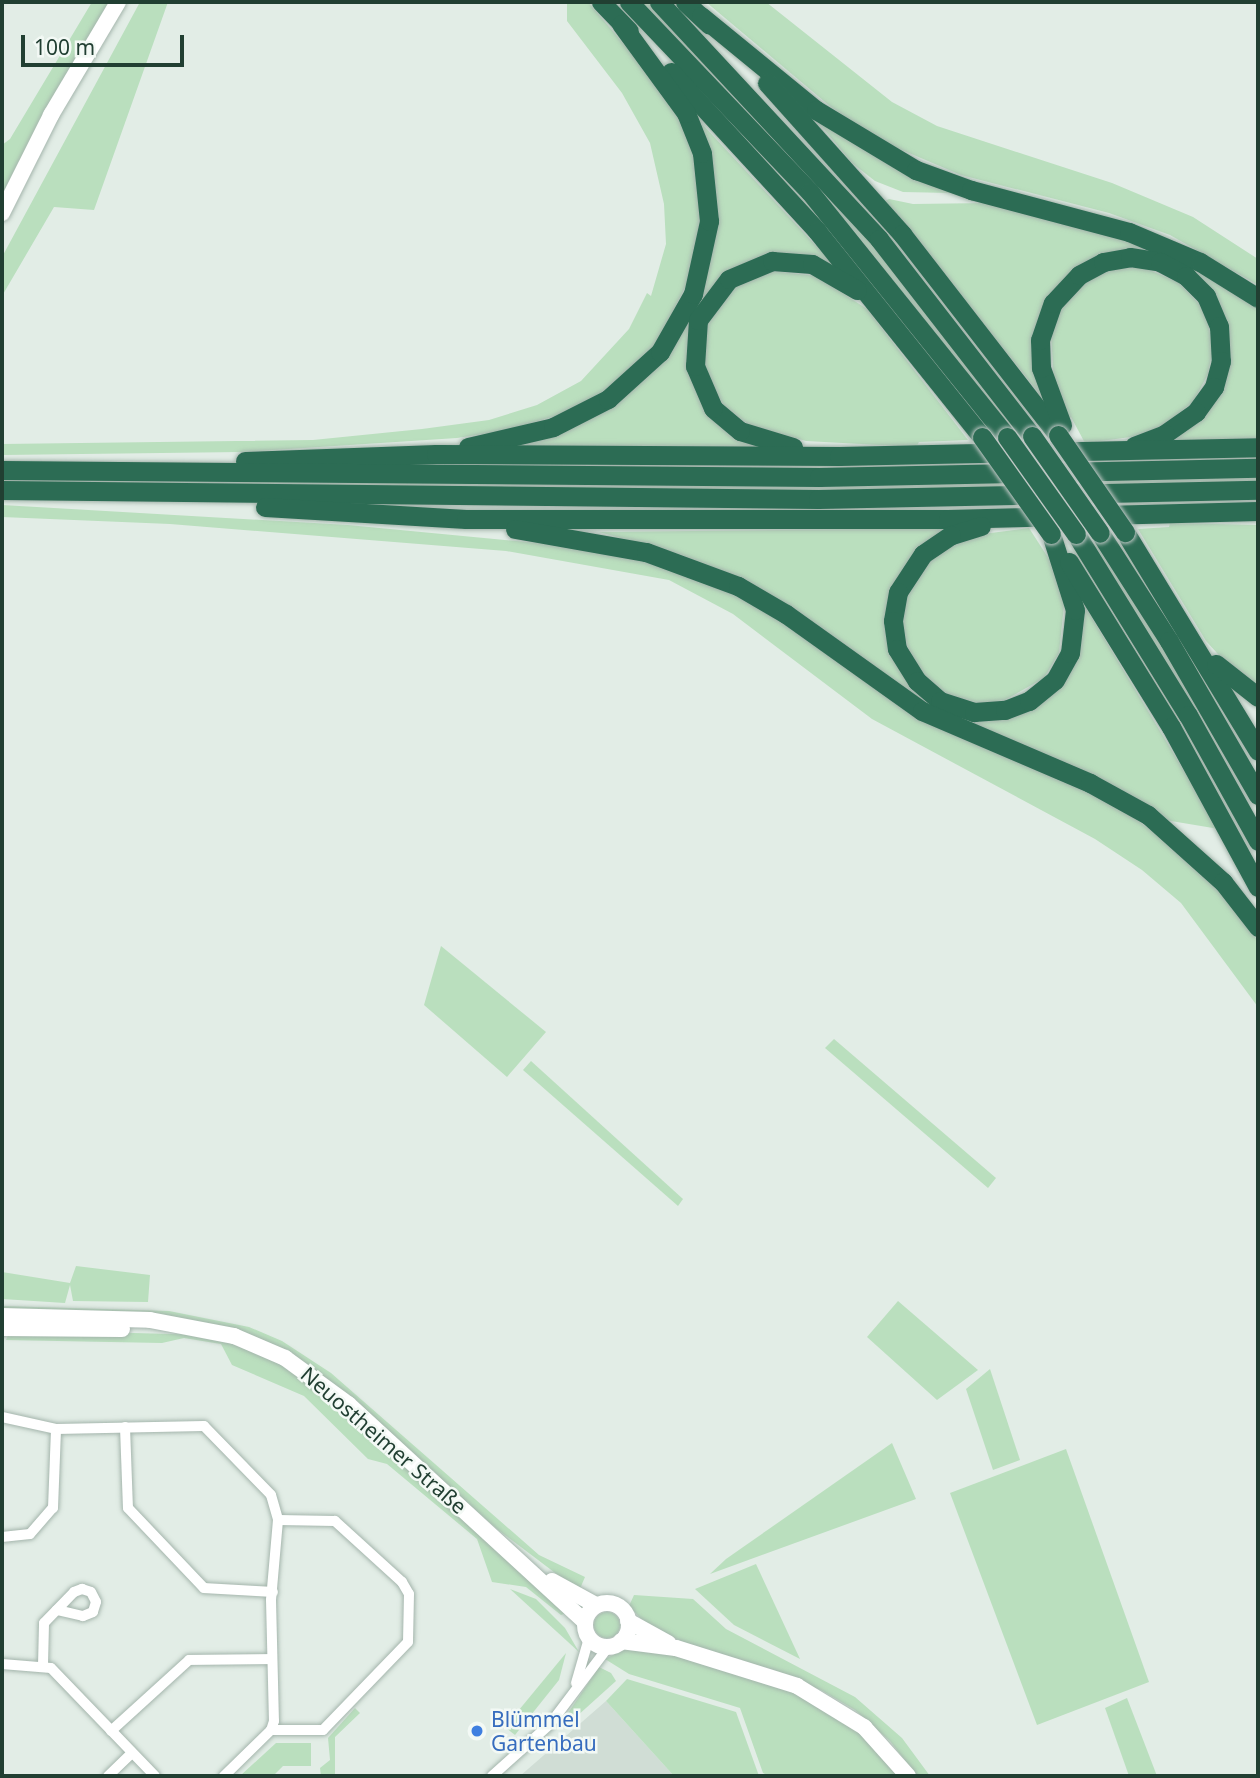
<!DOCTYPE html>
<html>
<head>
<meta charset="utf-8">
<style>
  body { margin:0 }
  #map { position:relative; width:1260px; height:1778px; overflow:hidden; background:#e2ede6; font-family:"Noto Sans",sans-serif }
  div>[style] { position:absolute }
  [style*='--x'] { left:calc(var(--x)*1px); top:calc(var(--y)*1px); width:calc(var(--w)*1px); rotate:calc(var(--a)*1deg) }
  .built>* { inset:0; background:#d0ddd5 }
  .green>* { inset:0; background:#badfbe }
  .round { border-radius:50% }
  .roads { filter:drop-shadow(0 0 2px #a4b5ac) drop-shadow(0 0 2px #a4b5ac) }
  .minor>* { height:10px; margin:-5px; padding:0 5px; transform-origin:5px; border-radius:5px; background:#fff }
  .secondary>* { height:16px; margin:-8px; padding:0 8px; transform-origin:8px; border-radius:8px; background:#fff }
  .secondary>.ring { margin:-8px; padding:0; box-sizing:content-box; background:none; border:16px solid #fff; border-radius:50% }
  .motorway>* { height:19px; margin:-9.5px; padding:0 9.5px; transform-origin:9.5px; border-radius:9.5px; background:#2c6c54 }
  .bridges { filter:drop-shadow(0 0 2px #c1c9c6) drop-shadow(0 0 2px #c1c9c6) }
  .motorway-bridge>* { height:19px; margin:-9.5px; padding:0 9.5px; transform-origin:9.5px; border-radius:9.5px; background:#2c6c54 }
  .dots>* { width:19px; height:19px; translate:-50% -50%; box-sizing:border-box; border:4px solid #f3f9f5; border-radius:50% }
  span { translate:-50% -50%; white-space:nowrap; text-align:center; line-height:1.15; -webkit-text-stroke:5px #f3f9f5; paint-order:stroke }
  .street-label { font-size:21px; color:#213f32 }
  .shop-label { font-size:21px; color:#366cbe }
  .left { translate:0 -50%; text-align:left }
  .frame { position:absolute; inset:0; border:4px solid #213f32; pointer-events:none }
  .scale { position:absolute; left:21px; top:35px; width:163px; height:32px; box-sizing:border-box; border:4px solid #213f32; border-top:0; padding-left:9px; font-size:21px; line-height:24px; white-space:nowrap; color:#213f32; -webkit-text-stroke:5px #f3f9f5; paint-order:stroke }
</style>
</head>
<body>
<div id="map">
  <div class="built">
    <i style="clip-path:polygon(606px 1701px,674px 1776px,520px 1776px)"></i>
  </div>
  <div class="green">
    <i style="clip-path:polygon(92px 2px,111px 2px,2px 195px,2px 145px,10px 139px)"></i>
    <i style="clip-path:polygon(140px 2px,168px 2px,94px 210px,54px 207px,2px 296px,2px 257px)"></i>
    <i style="clip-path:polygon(588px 2px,671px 100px,693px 152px,701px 214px,690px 278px,656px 344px,616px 384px,563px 414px,503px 431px,457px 438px,241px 452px,2px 455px,2px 444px,313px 440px,422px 429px,489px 420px,537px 405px,581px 381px,629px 329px,647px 293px,651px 296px,666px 244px,664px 204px,650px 143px,622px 93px,567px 21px,567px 2px)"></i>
    <i style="clip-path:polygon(641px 2px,650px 2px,848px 215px,1024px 436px,1017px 437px,856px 233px)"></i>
    <i style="clip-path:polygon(706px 2px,766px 2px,892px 102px,937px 126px,1112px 183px,1193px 217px,1258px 259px,1258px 285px,1170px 235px,1109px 213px,961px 175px,883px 142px,831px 107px)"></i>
    <i style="clip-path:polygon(814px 117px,889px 165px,951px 193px,903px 192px,875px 181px,852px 163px)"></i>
    <i style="clip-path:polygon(702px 124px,834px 265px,818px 261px,719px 280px,692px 378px,761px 447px,500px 446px,616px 401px,706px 267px)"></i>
    <i style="clip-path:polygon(889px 199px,913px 204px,987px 203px,1096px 228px,1194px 267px,1258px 307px,1258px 438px,1170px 441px,1203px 412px,1222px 316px,1144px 254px,1056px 288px,1042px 397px,885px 201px)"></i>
    <i style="clip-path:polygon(1142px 267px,1178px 282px,1200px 305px,1209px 325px,1212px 353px,1208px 374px,1193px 402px,1161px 427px,1131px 437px,1085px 443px,1071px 417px,1067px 419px,1054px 381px,1051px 334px,1060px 309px,1078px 287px,1108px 270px)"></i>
    <i style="clip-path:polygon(772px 271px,816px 276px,867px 309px,968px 440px,919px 442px,916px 447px,806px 441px,749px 425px,724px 406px,708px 378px,703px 359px,708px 323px,724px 296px,740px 282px)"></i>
    <i style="clip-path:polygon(1258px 476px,1258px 482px,803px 492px,67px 484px,67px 478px,694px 485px)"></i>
    <i style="clip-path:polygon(2px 505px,348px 525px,527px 542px,620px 552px,716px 583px,1123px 810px,1171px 845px,1223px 896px,1258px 941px,1258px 1007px,1181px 903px,1142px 870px,1095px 839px,872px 719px,733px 614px,669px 580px,506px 551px,170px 524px,2px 517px)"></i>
    <i style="clip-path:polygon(1170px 523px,1258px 525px,1258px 687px,1228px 665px,1206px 641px,1138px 529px,1169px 527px)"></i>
    <i style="clip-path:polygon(951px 528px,922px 549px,891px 645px,967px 716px,1056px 685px,1077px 593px,1219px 829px,1165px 820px,931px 707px,750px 584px,682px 555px,599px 532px)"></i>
    <i style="clip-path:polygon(1029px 528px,1049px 559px,1064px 605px,1059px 653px,1044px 678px,1005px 700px,979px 703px,947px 694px,924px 676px,907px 646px,903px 624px,907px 595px,924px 566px,945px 549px,983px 534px)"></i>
    <i style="clip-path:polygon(1092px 534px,1205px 715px,1200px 718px,1085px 535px)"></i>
    <i style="clip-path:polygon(441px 946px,546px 1032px,507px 1077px,424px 1005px)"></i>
    <i style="clip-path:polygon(834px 1039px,996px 1178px,988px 1188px,825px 1048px)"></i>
    <i style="clip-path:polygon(531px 1061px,683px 1199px,678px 1206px,523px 1070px)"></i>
    <i style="clip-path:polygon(76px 1266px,150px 1275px,148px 1302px,73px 1301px,70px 1285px,65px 1303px,2px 1299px,2px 1272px,70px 1283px)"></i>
    <i style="clip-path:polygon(898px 1301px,978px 1370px,937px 1400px,867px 1337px)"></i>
    <i style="clip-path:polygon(2px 1306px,169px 1311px,249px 1327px,282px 1341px,331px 1373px,539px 1555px,585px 1577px,579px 1591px,497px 1529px,332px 1383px,249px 1334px,2px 1313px)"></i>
    <i style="clip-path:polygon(134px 1333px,208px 1335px,284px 1364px,313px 1383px,569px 1612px,561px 1615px,526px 1587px,492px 1582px,477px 1539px,387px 1464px,368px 1459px,304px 1396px,232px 1365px,221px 1344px,184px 1338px,162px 1343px,6px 1340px,8px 1335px)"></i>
    <i style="clip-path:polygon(990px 1369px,1020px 1460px,993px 1470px,966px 1389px)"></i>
    <i style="clip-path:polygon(892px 1443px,916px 1499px,710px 1574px,726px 1559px)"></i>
    <i style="clip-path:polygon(1066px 1449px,1149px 1682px,1037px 1725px,950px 1493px)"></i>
    <i style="clip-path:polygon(756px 1564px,800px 1659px,734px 1625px,695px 1589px)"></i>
    <i style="clip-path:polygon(510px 1589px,536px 1599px,565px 1628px,579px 1652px)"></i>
    <i style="clip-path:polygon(634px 1595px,693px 1599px,726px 1629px,855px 1697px,902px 1738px,930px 1776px,917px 1776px,890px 1741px,855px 1710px,821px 1690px,681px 1641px,647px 1625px,629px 1606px)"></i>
    <i class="round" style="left:594px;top:1612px;width:26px;height:26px"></i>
    <i style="clip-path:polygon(629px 1647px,666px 1652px,775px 1683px,814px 1700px,868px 1737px,902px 1776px,769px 1776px,763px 1773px,740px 1708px,629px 1674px,605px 1659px)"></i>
    <i style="clip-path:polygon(566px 1653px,559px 1680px,515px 1735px,505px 1727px)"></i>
    <i style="clip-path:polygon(599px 1667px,611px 1673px,616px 1681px,566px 1726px,560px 1725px)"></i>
    <i style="clip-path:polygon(627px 1679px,736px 1712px,759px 1776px,674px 1776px,606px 1701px)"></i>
    <i style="clip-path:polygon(1127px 1698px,1157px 1776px,1129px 1776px,1105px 1708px)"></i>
    <i style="clip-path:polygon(355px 1708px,360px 1713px,335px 1737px,335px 1776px,321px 1776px,320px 1768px,330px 1760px,328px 1738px)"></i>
    <i style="clip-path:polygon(276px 1743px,311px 1743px,311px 1766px,283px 1766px,273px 1776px,240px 1776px)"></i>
  </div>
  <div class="roads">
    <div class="minor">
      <i style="--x:2;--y:1417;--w:55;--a:12.5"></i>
      <i style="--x:56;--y:1429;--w:148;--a:-1.2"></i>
      <i style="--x:204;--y:1426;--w:96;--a:45.8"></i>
      <i style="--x:271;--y:1495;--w:26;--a:74"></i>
      <i style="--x:278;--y:1520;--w:80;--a:95"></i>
      <i style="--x:271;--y:1600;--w:121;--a:88.6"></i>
      <i style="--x:274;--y:1721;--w:9;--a:108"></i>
      <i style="--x:271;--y:1730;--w:66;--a:135.6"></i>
      <i style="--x:125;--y:1427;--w:81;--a:87.9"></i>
      <i style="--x:128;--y:1508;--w:110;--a:46.5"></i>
      <i style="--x:204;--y:1588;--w:69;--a:3.3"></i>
      <i style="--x:2;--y:1537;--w:28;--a:-6"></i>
      <i style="--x:30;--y:1534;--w:35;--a:-49"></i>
      <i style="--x:53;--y:1508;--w:79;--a:-87.8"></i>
      <i style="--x:2;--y:1664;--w:49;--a:4.7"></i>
      <i style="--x:51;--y:1668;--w:150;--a:46.1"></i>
      <i style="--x:43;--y:1665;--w:42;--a:-88.6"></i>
      <i style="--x:44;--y:1623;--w:43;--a:-45.9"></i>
      <i style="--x:74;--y:1592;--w:9;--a:-21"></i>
      <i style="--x:82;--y:1589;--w:9;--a:18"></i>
      <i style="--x:91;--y:1592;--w:11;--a:63"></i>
      <i style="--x:96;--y:1602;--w:10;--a:107"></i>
      <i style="--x:93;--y:1612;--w:11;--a:158"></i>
      <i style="--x:83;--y:1616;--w:27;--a:-167"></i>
      <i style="--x:576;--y:1683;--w:47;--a:-73.9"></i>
      <i style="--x:271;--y:1730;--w:52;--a:0"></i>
      <i style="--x:323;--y:1730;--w:122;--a:-46"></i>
      <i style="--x:408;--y:1642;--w:48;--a:-88.8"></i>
      <i style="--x:409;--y:1594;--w:14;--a:-120"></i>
      <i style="--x:402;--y:1582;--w:91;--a:-137.7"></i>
      <i style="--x:335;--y:1521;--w:57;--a:-179"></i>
      <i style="--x:111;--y:1731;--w:105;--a:-42.3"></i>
      <i style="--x:189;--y:1660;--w:83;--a:-0.7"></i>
      <i style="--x:108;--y:1776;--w:33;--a:-44"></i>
      <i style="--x:492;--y:1776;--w:78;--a:-41.9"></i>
      <i style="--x:550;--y:1724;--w:98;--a:-52.9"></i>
    </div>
    <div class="secondary">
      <i style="--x:2;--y:213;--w:110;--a:-63.4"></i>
      <i style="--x:51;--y:115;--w:131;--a:-59.3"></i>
      <i style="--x:2;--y:1316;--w:148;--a:1.5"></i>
      <i style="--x:150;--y:1320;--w:86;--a:10.8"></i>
      <i style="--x:234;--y:1336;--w:56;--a:23.3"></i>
      <i style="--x:285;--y:1358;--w:78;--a:36.1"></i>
      <i style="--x:348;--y:1404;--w:322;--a:42.6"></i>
      <i style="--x:2;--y:1328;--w:120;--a:0.5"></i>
      <i style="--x:552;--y:1581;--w:50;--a:28.6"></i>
      <i class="ring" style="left:585px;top:1603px;width:28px;height:28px"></i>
      <i style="--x:628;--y:1621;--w:46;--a:28.8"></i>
      <i style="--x:621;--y:1641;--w:55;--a:7.3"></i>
      <i style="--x:676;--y:1648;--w:127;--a:17.4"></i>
      <i style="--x:797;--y:1686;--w:79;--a:31.5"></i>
      <i style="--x:864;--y:1727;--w:66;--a:48.1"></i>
    </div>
    <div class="motorway">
      <i style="--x:601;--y:2;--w:40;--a:46"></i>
      <i style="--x:629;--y:2;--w:262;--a:46.4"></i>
      <i style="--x:810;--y:192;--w:314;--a:51.2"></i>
      <i style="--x:659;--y:2;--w:323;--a:47.1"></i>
      <i style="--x:879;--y:239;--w:249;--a:52.2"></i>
      <i style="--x:685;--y:2;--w:33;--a:43"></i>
      <i style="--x:701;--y:16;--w:149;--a:39.3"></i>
      <i style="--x:816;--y:110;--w:117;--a:31"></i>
      <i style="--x:916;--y:170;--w:59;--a:20"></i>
      <i style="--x:971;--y:190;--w:163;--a:14.9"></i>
      <i style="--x:1129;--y:232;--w:77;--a:22.9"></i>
      <i style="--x:1200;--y:262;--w:68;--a:31.8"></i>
      <i style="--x:671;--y:72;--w:216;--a:47.4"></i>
      <i style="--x:817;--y:231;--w:264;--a:51.3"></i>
      <i style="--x:767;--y:83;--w:203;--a:48.2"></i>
      <i style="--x:902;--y:234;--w:254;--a:52.2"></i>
      <i style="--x:1062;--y:425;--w:61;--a:-110.2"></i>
      <i style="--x:1041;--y:368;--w:28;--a:-92"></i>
      <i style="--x:1040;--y:340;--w:39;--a:-71"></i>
      <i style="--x:1053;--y:303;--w:38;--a:-47"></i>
      <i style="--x:1079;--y:275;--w:27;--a:-28"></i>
      <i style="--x:1103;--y:262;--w:27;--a:-10"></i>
      <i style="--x:1130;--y:257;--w:30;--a:9"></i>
      <i style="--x:1160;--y:262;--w:30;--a:28"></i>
      <i style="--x:1186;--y:276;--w:28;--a:45"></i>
      <i style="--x:1206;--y:296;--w:33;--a:67"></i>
      <i style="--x:1219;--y:326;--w:35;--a:87"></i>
      <i style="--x:1221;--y:361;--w:27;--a:105"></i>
      <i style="--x:1214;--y:387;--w:31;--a:126"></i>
      <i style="--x:1196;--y:412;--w:38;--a:145"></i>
      <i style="--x:1165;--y:434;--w:33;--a:159"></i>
      <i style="--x:468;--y:447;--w:87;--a:-13.2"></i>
      <i style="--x:553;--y:427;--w:62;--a:-27"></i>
      <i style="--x:608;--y:399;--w:70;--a:-42.1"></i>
      <i style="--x:660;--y:352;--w:67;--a:-60.4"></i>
      <i style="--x:693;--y:294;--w:75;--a:-77.6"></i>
      <i style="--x:709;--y:221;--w:68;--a:-95.9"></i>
      <i style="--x:702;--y:153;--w:43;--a:-111.8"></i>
      <i style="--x:686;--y:113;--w:110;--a:-126.1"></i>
      <i style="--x:793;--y:447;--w:55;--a:-163.2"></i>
      <i style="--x:740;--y:431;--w:35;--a:-140"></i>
      <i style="--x:713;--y:408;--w:46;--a:-113.2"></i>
      <i style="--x:695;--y:366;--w:46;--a:-86.3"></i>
      <i style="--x:698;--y:320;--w:51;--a:-52.9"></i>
      <i style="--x:729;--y:279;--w:47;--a:-22.7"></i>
      <i style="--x:772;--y:261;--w:40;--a:4.3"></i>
      <i style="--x:812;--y:264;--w:52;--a:30"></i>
      <i style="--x:245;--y:461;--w:191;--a:-2.1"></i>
      <i style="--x:436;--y:454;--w:403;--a:0.3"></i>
      <i style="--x:839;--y:456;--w:419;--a:-1.2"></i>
      <i style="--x:2;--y:470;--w:817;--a:0.49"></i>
      <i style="--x:819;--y:477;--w:439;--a:-1.2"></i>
      <i style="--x:2;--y:490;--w:816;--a:0.63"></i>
      <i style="--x:818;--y:499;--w:440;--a:-1.2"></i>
      <i style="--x:265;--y:507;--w:201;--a:3.4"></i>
      <i style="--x:466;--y:519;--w:482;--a:0"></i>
      <i style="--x:948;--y:519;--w:310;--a:-1.5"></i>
      <i style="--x:981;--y:526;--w:31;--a:163"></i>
      <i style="--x:951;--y:535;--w:34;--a:146"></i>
      <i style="--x:923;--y:554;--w:45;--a:123.3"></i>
      <i style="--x:898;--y:592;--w:29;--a:100"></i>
      <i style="--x:893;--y:621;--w:28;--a:82"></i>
      <i style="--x:897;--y:649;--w:38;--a:58"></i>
      <i style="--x:917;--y:681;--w:30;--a:41"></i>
      <i style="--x:940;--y:701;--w:36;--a:18"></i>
      <i style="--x:974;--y:712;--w:31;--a:-4"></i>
      <i style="--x:1005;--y:710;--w:26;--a:-21"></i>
      <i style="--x:1029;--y:701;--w:33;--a:-39"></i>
      <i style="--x:1055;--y:680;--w:31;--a:-61"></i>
      <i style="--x:1070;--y:653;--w:43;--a:-83.4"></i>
      <i style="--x:1075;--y:610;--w:80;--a:-107.5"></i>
      <i style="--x:515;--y:529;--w:133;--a:10"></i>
      <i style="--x:646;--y:552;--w:98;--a:20.3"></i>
      <i style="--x:738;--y:586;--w:56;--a:30.3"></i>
      <i style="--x:786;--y:614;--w:167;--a:35.5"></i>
      <i style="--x:922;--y:711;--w:183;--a:23.2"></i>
      <i style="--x:1090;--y:783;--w:66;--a:28.9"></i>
      <i style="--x:1148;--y:815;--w:101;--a:41.8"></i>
      <i style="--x:1223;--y:882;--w:57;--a:52.1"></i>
      <i style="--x:1125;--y:532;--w:256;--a:58.7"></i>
      <i style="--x:1100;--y:533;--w:128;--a:57.4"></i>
      <i style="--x:1169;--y:641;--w:178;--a:60"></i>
      <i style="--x:1076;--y:534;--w:213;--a:58.3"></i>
      <i style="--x:1188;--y:715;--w:144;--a:60.9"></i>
      <i style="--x:1069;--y:562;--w:194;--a:58.3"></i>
      <i style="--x:1171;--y:727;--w:182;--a:61.5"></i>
      <i style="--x:1216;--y:664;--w:53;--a:38.2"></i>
    </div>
  </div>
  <div class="bridges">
    <div class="motorway-bridge">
      <i style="--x:1058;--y:435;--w:118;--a:55.4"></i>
      <i style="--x:1032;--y:436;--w:118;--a:55"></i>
      <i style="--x:982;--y:437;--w:119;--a:54.6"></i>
      <i style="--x:1007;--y:437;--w:119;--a:54.6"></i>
    </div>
  </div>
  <div class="dots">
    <i style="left:477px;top:1731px;background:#3f7fe0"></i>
  </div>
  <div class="street-label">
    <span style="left:384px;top:1440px;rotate:41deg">Neuostheimer Straße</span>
  </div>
  <div class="shop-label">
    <span class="left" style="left:491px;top:1731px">Blümmel<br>Gartenbau</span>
  </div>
  <div class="frame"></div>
  <div class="scale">100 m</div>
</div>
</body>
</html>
